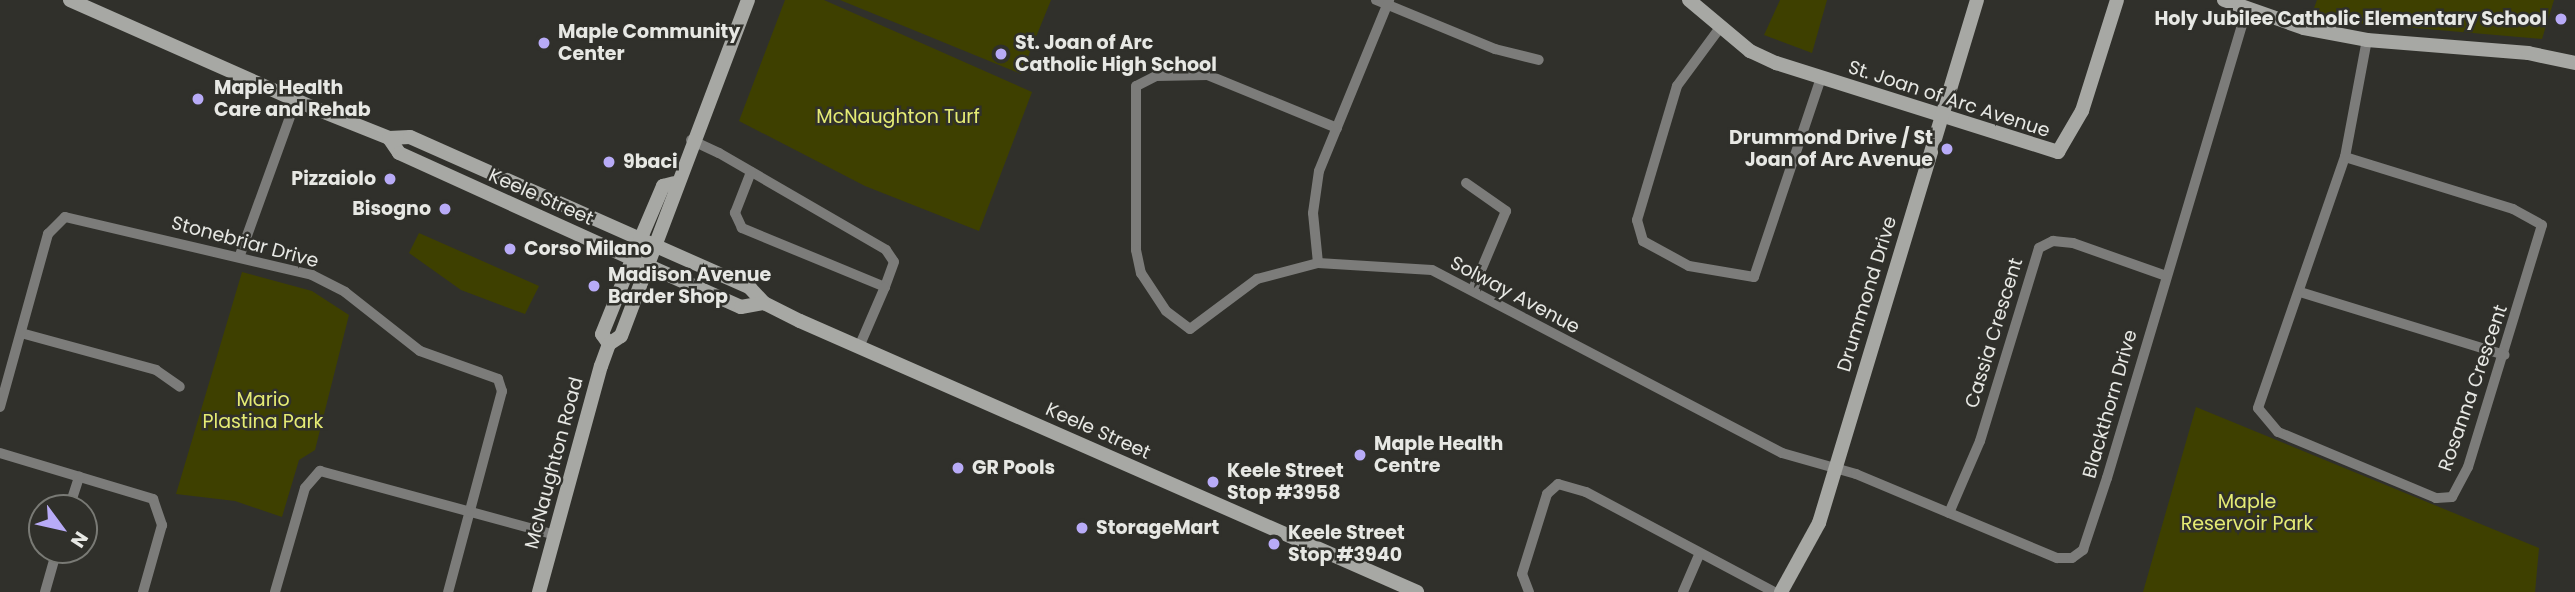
<!DOCTYPE html>
<html>
<head>
<meta charset="utf-8">
<style>
  body { margin:0 }
  #map { position:relative; width:2575px; height:592px; overflow:hidden; background:#30302b; font-family:Poppins,sans-serif }
  div>[style] { position:absolute }
  [style*='--x'] { left:calc(var(--x)*1px); top:calc(var(--y)*1px); width:calc(var(--w)*1px); rotate:calc(var(--a)*1deg) }
  .green>* { inset:0; background:#3e4000 }
  .street>* { height:10px; margin:-5px; padding:0 5px; transform-origin:5px; border-radius:5px; background:#7c7c7a }
  .secondary>* { height:14px; margin:-7px; padding:0 7px; transform-origin:7px; border-radius:7px; background:#a7a8a4 }
  .dots>* { width:19px; height:19px; translate:-50% -50%; box-sizing:border-box; border:4px solid #30302b; border-radius:50% }
  span { translate:-50% -50%; white-space:nowrap; text-align:center; line-height:1.15; -webkit-text-stroke:5px #30302b; paint-order:stroke }
  .poi-label { font-size:19px; color:#e7e8e4; font-weight:700 }
  .right { translate:-100% -50%; text-align:right }
  .left { translate:0 -50%; text-align:left }
  .street-label { font-size:19px; color:#e7e8e4 }
  .park-label { font-size:19px; color:#e5eb74 }
  .north { position:absolute; left:28px; top:494px; width:70px; height:70px; box-sizing:border-box; background:#30302b; border:2px solid #797a75; border-radius:50%; rotate:123deg; font-size:19px; font-weight:700; line-height:28px; text-align:center; color:#e7e8e4 }
  .north::after { content:''; display:block; margin:auto; width:24px; height:32px; background:#b8abf7; clip-path:polygon(50% 0,100% 100%,50% 72%,0 100%) }
</style>
</head>
<body>
<div id="map">
  <div class="green">
    <i style="clip-path:polygon(785px 0,824px 0,1032px 92px,979px 231px,865px 186px,739px 121px)"></i>
    <i style="clip-path:polygon(840px 0,1051px 0,1021px 74px)"></i>
    <i style="clip-path:polygon(1780px 0,1827px 0,1812px 53px,1764px 35px)"></i>
    <i style="clip-path:polygon(2317px 0,2554px 0,2542px 39px,2357px 23px,2313px 11px)"></i>
    <i style="clip-path:polygon(419px 233px,539px 286px,525px 314px,461px 290px,409px 253px)"></i>
    <i style="clip-path:polygon(242px 272px,312px 291px,349px 315px,315px 450px,299px 460px,282px 517px,235px 501px,176px 494px)"></i>
    <i style="clip-path:polygon(2196px 407px,2539px 548px,2535px 592px,2143px 592px)"></i>
  </div>
  <div class="street">
    <i style="--x:1376;--y:0;--w:129;--a:22.4"></i>
    <i style="--x:1495;--y:49;--w:45;--a:14"></i>
    <i style="--x:1719;--y:29;--w:71;--a:126.4"></i>
    <i style="--x:1677;--y:86;--w:140;--a:106.6"></i>
    <i style="--x:1637;--y:220;--w:22;--a:74"></i>
    <i style="--x:1643;--y:241;--w:52;--a:28.5"></i>
    <i style="--x:1689;--y:266;--w:66;--a:9.6"></i>
    <i style="--x:1754;--y:277;--w:210;--a:-71.4"></i>
    <i style="--x:1337;--y:128;--w:139;--a:-157.7"></i>
    <i style="--x:1208;--y:75;--w:52;--a:178.9"></i>
    <i style="--x:1156;--y:76;--w:22;--a:153"></i>
    <i style="--x:1136;--y:86;--w:164;--a:90"></i>
    <i style="--x:1136;--y:250;--w:24;--a:78"></i>
    <i style="--x:1141;--y:273;--w:45;--a:56.7"></i>
    <i style="--x:1166;--y:311;--w:30;--a:37"></i>
    <i style="--x:1190;--y:329;--w:84;--a:-36.7"></i>
    <i style="--x:1257;--y:279;--w:63;--a:-14.7"></i>
    <i style="--x:1318;--y:263;--w:114;--a:3.5"></i>
    <i style="--x:1432;--y:270;--w:395;--a:27.6"></i>
    <i style="--x:1782;--y:453;--w:77;--a:15.8"></i>
    <i style="--x:1856;--y:474;--w:218;--a:22.7"></i>
    <i style="--x:2057;--y:558;--w:15;--a:0"></i>
    <i style="--x:2072;--y:558;--w:14;--a:-36"></i>
    <i style="--x:2083;--y:550;--w:76;--a:-71.6"></i>
    <i style="--x:2107;--y:478;--w:490;--a:-73.4"></i>
    <i style="--x:691;--y:140;--w:31;--a:25"></i>
    <i style="--x:719;--y:153;--w:193;--a:30.1"></i>
    <i style="--x:886;--y:250;--w:14;--a:56"></i>
    <i style="--x:894;--y:262;--w:27;--a:110"></i>
    <i style="--x:885;--y:287;--w:155;--a:-157.6"></i>
    <i style="--x:742;--y:228;--w:17;--a:-115"></i>
    <i style="--x:735;--y:213;--w:44;--a:-68.7"></i>
    <i style="--x:2345;--y:157;--w:176;--a:17.2"></i>
    <i style="--x:2513;--y:209;--w:33;--a:29"></i>
    <i style="--x:2542;--y:225;--w:253;--a:107"></i>
    <i style="--x:2468;--y:467;--w:34;--a:118"></i>
    <i style="--x:2452;--y:497;--w:16;--a:176"></i>
    <i style="--x:2436;--y:498;--w:171;--a:-157.3"></i>
    <i style="--x:2278;--y:432;--w:31;--a:-130"></i>
    <i style="--x:2258;--y:408;--w:266;--a:-70.9"></i>
    <i style="--x:2345;--y:157;--w:119;--a:-79.4"></i>
    <i style="--x:1466;--y:183;--w:49;--a:35"></i>
    <i style="--x:1506;--y:211;--w:85;--a:112.9"></i>
    <i style="--x:240;--y:255;--w:165;--a:-70.1"></i>
    <i style="--x:1318;--y:263;--w:50;--a:-95.7"></i>
    <i style="--x:1313;--y:213;--w:42;--a:-81.9"></i>
    <i style="--x:1319;--y:171;--w:185;--a:-67.7"></i>
    <i style="--x:2300;--y:292;--w:214;--a:17.1"></i>
    <i style="--x:21;--y:333;--w:140;--a:15.3"></i>
    <i style="--x:156;--y:370;--w:29;--a:35"></i>
    <i style="--x:859;--y:347;--w:65;--a:-66.6"></i>
    <i style="--x:0;--y:407;--w:180;--a:-74.5"></i>
    <i style="--x:48;--y:234;--w:24;--a:-45"></i>
    <i style="--x:65;--y:217;--w:254;--a:13.2"></i>
    <i style="--x:312;--y:275;--w:37;--a:27"></i>
    <i style="--x:345;--y:292;--w:95;--a:38.2"></i>
    <i style="--x:420;--y:351;--w:83;--a:19.7"></i>
    <i style="--x:498;--y:379;--w:13;--a:72"></i>
    <i style="--x:502;--y:391;--w:208;--a:105"></i>
    <i style="--x:0;--y:453;--w:160;--a:16.7"></i>
    <i style="--x:153;--y:499;--w:28;--a:71"></i>
    <i style="--x:162;--y:525;--w:70;--a:105.8"></i>
    <i style="--x:69;--y:508;--w:33;--a:-72"></i>
    <i style="--x:1949;--y:513;--w:78;--a:-66.7"></i>
    <i style="--x:1980;--y:441;--w:202;--a:-73"></i>
    <i style="--x:2039;--y:248;--w:16;--a:-27"></i>
    <i style="--x:2053;--y:241;--w:20;--a:6"></i>
    <i style="--x:2073;--y:243;--w:99;--a:19.5"></i>
    <i style="--x:45;--y:592;--w:44;--a:-74.1"></i>
    <i style="--x:275;--y:592;--w:108;--a:-73.9"></i>
    <i style="--x:305;--y:488;--w:23;--a:-49"></i>
    <i style="--x:320;--y:471;--w:244;--a:15.2"></i>
    <i style="--x:1529;--y:592;--w:19;--a:-111"></i>
    <i style="--x:1522;--y:574;--w:84;--a:-72.6"></i>
    <i style="--x:1547;--y:494;--w:15;--a:-42"></i>
    <i style="--x:1558;--y:484;--w:29;--a:16"></i>
    <i style="--x:1586;--y:492;--w:213;--a:28"></i>
    <i style="--x:1683;--y:592;--w:40;--a:-66.6"></i>
  </div>
  <div class="secondary">
    <i style="--x:70;--y:0;--w:267;--a:23.9"></i>
    <i style="--x:314;--y:108;--w:81;--a:21.8"></i>
    <i style="--x:389;--y:138;--w:21;--a:-3"></i>
    <i style="--x:410;--y:137;--w:372;--a:23.9"></i>
    <i style="--x:750;--y:288;--w:21;--a:47"></i>
    <i style="--x:764;--y:303;--w:40;--a:26.6"></i>
    <i style="--x:800;--y:321;--w:674;--a:23.71"></i>
    <i style="--x:1689;--y:0;--w:80;--a:39.9"></i>
    <i style="--x:1750;--y:51;--w:29;--a:25"></i>
    <i style="--x:1776;--y:63;--w:296;--a:17.5"></i>
    <i style="--x:2058;--y:152;--w:48;--a:-59.7"></i>
    <i style="--x:2082;--y:111;--w:116;--a:-72.5"></i>
    <i style="--x:2224;--y:0;--w:85;--a:19.3"></i>
    <i style="--x:2304;--y:28;--w:64;--a:10.8"></i>
    <i style="--x:2367;--y:40;--w:162;--a:4.6"></i>
    <i style="--x:2528;--y:53;--w:48;--a:12"></i>
    <i style="--x:389;--y:138;--w:18;--a:56"></i>
    <i style="--x:399;--y:153;--w:257;--a:24.4"></i>
    <i style="--x:633;--y:259;--w:118;--a:24"></i>
    <i style="--x:741;--y:307;--w:23;--a:-10"></i>
    <i style="--x:609;--y:344;--w:12;--a:-125"></i>
    <i style="--x:602;--y:334;--w:101;--a:-68"></i>
    <i style="--x:640;--y:240;--w:59;--a:-66.9"></i>
    <i style="--x:663;--y:186;--w:11;--a:-15"></i>
    <i style="--x:539;--y:592;--w:234;--a:-74.7"></i>
    <i style="--x:601;--y:366;--w:23;--a:-70"></i>
    <i style="--x:609;--y:344;--w:14;--a:-34"></i>
    <i style="--x:621;--y:336;--w:359;--a:-69.3"></i>
    <i style="--x:1781;--y:592;--w:79;--a:-61.2"></i>
    <i style="--x:1819;--y:523;--w:546;--a:-73.19"></i>
  </div>
  <div class="dots">
    <i style="left:2561px;top:19px;background:#b8abf7"></i>
    <i style="left:544px;top:43px;background:#b8abf7"></i>
    <i style="left:1001px;top:54px;background:#b8abf7"></i>
    <i style="left:198px;top:99px;background:#b8abf7"></i>
    <i style="left:1947px;top:149px;background:#b8abf7"></i>
    <i style="left:609px;top:162px;background:#b8abf7"></i>
    <i style="left:390px;top:179px;background:#b8abf7"></i>
    <i style="left:445px;top:209px;background:#b8abf7"></i>
    <i style="left:510px;top:249px;background:#b8abf7"></i>
    <i style="left:594px;top:286px;background:#b8abf7"></i>
    <i style="left:1360px;top:455px;background:#b8abf7"></i>
    <i style="left:958px;top:468px;background:#b8abf7"></i>
    <i style="left:1213px;top:482px;background:#b8abf7"></i>
    <i style="left:1082px;top:528px;background:#b8abf7"></i>
    <i style="left:1274px;top:544px;background:#b8abf7"></i>
  </div>
  <div class="poi-label">
    <span class="right" style="left:2547px;top:19px">Holy Jubilee Catholic Elementary School</span>
    <span class="left" style="left:558px;top:43px">Maple Community<br>Center</span>
    <span class="left" style="left:1015px;top:54px">St. Joan of Arc<br>Catholic High School</span>
    <span class="left" style="left:214px;top:99px">Maple Health<br>Care and Rehab</span>
    <span class="right" style="left:1933px;top:149px">Drummond Drive / St<br>Joan of Arc Avenue</span>
    <span class="left" style="left:623px;top:162px">9baci</span>
    <span class="right" style="left:376px;top:179px">Pizzaiolo</span>
    <span class="right" style="left:431px;top:209px">Bisogno</span>
    <span class="left" style="left:524px;top:249px">Corso Milano</span>
    <span class="left" style="left:608px;top:286px">Madison Avenue<br>Barder Shop</span>
    <span class="left" style="left:1374px;top:455px">Maple Health<br>Centre</span>
    <span class="left" style="left:972px;top:468px">GR Pools</span>
    <span class="left" style="left:1227px;top:482px">Keele Street<br>Stop #3958</span>
    <span class="left" style="left:1096px;top:528px">StorageMart</span>
    <span class="left" style="left:1288px;top:544px">Keele Street<br>Stop #3940</span>
  </div>
  <div class="street-label">
    <span style="left:1949px;top:99px;rotate:18deg">St. Joan of Arc Avenue</span>
    <span style="left:541px;top:197px;rotate:24deg">Keele Street</span>
    <span style="left:245px;top:242px;rotate:15deg">Stonebriar Drive</span>
    <span style="left:1867px;top:294px;rotate:-73deg">Drummond Drive</span>
    <span style="left:1515px;top:295px;rotate:28deg">Solway Avenue</span>
    <span style="left:1994px;top:333px;rotate:-73deg">Cassia Crescent</span>
    <span style="left:2473px;top:388px;rotate:-71deg">Rosanna Crescent</span>
    <span style="left:2110px;top:404px;rotate:-74deg">Blackthorn Drive</span>
    <span style="left:1098px;top:431px;rotate:24deg">Keele Street</span>
    <span style="left:554px;top:463px;rotate:-75deg">McNaughton Road</span>
  </div>
  <div class="park-label">
    <span style="left:898px;top:117px">McNaughton Turf</span>
    <span style="left:263px;top:411px">Mario<br>Plastina Park</span>
    <span style="left:2247px;top:513px">Maple<br>Reservoir Park</span>
  </div>
  <div class="north">N</div>
</div>
</body>
</html>
